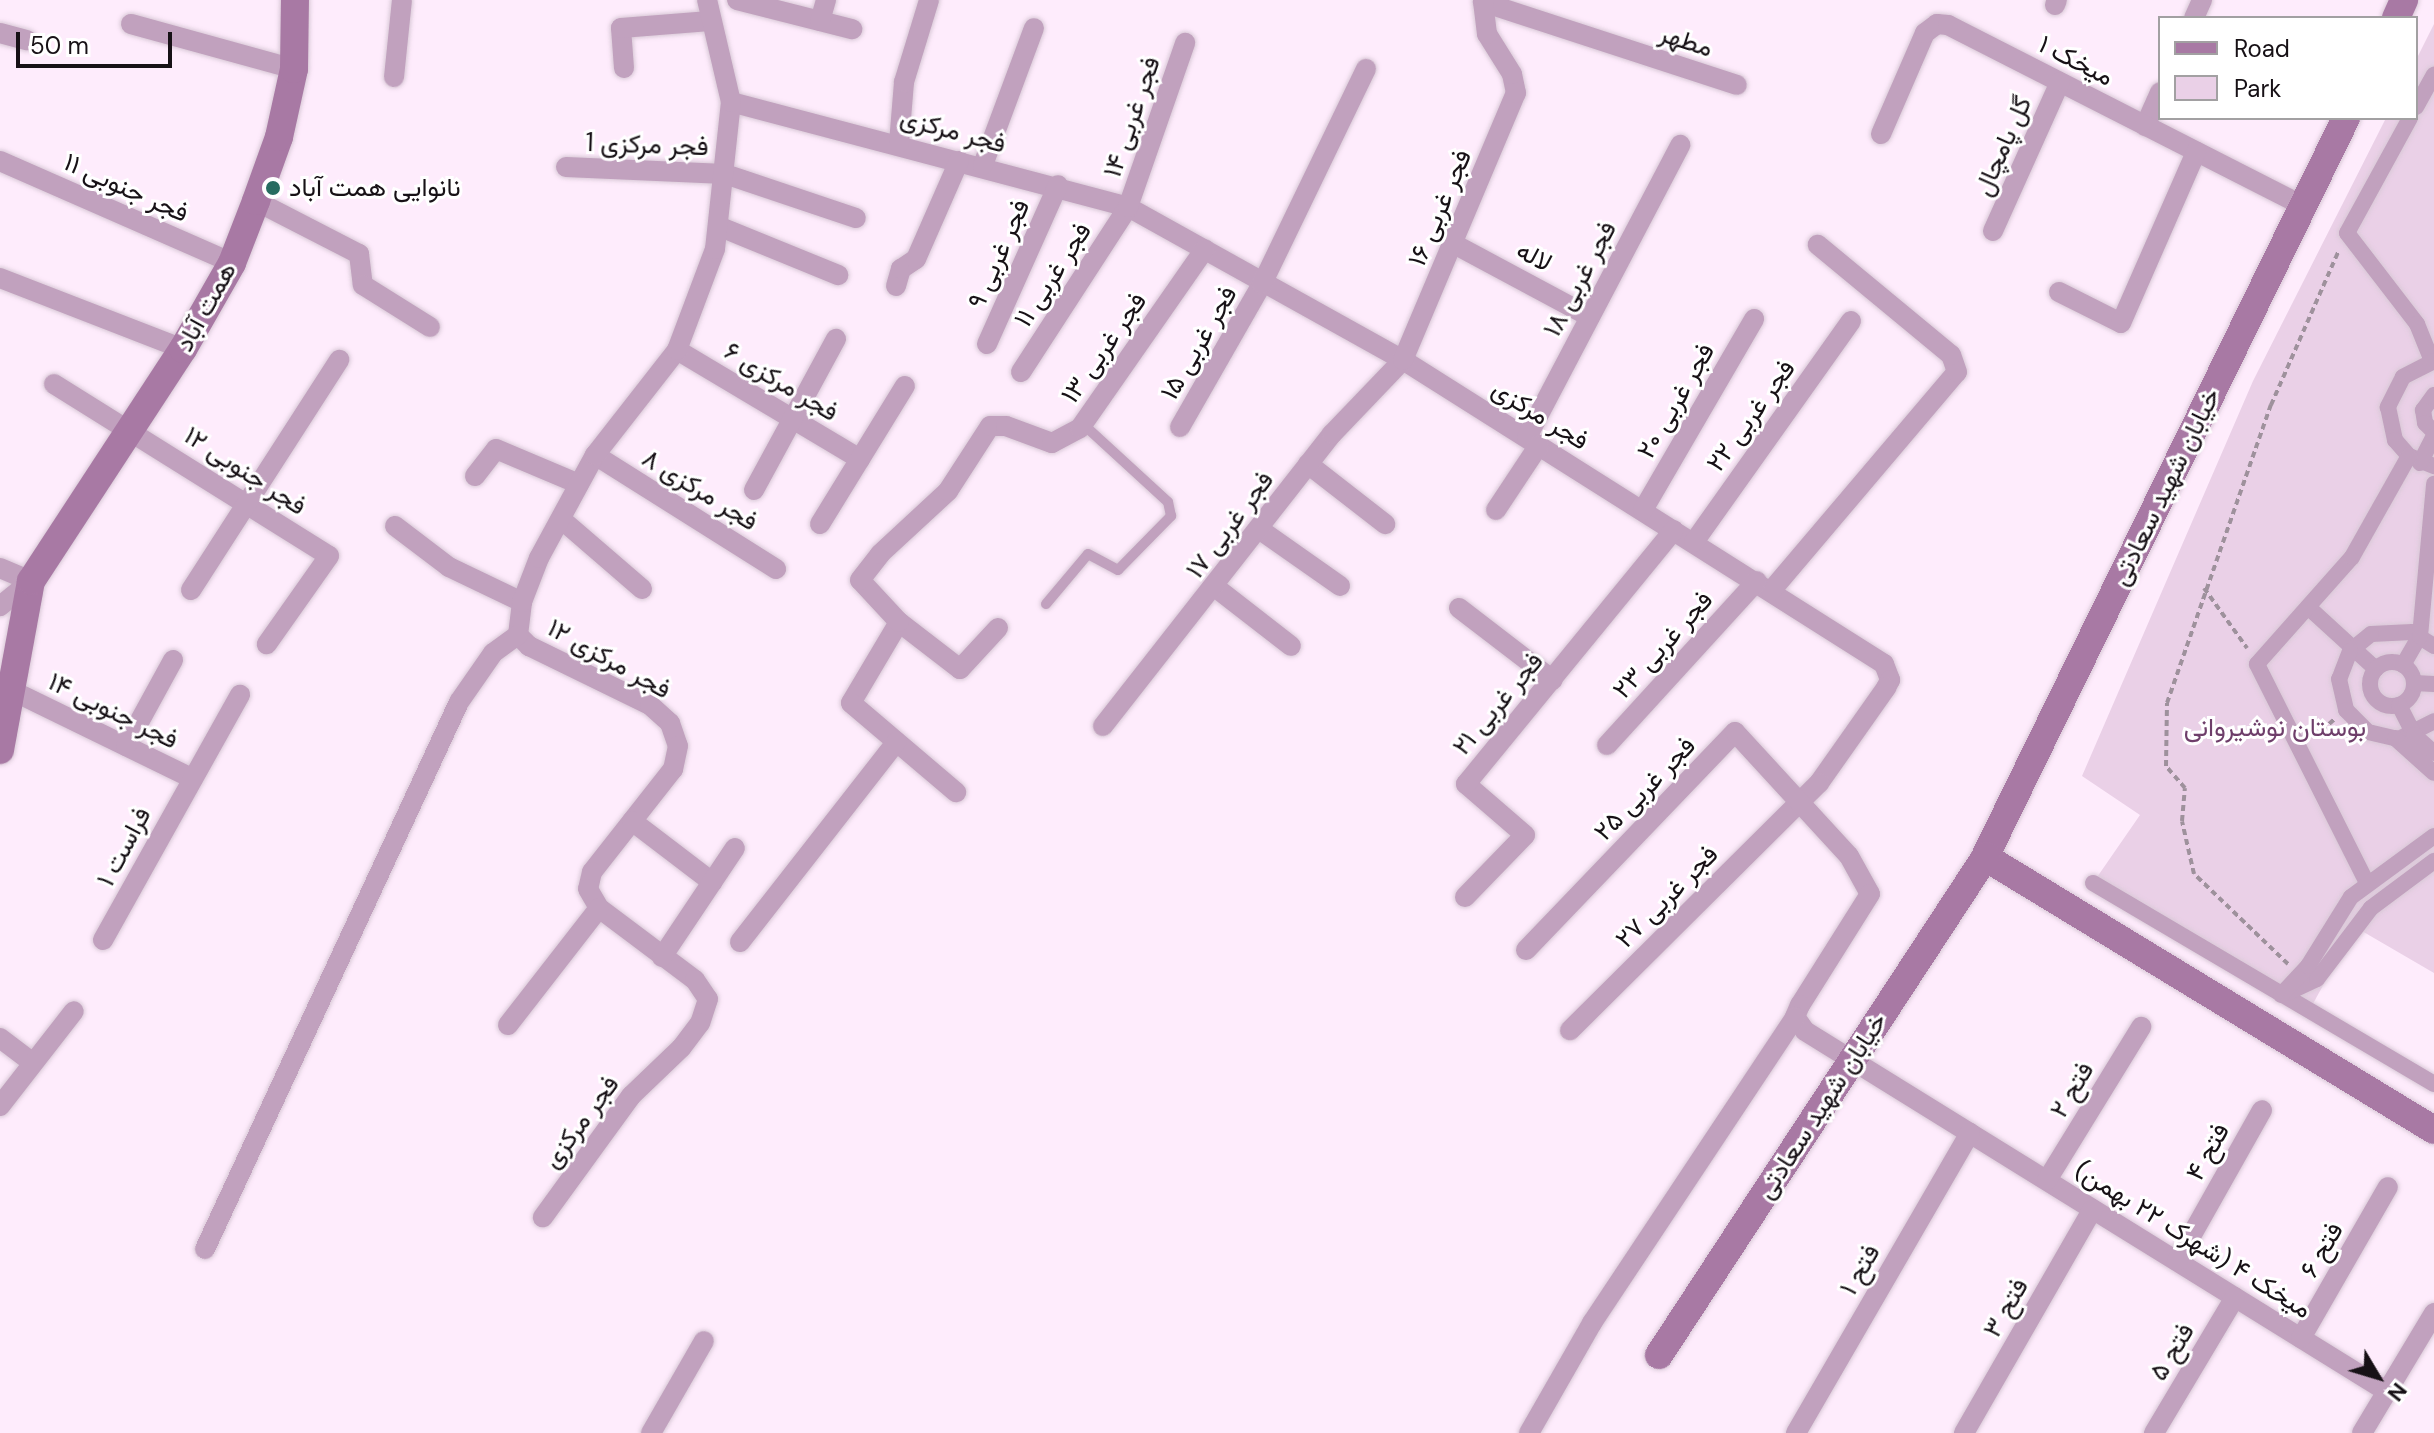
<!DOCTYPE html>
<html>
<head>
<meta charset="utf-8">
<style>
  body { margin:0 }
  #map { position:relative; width:2434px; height:1433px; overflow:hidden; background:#feecfc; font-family:"DM Sans",Vazirmatn,sans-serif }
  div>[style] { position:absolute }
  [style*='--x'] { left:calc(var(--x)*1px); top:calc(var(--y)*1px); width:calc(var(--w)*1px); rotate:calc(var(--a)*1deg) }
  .green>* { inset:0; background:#ead0e7 }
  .path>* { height:4px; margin-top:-2px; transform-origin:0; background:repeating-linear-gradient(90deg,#9e919c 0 6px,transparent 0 10px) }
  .roads { filter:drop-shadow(0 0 2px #d9c9d7) drop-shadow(0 0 2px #d9c9d7) }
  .service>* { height:10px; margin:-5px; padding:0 5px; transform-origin:5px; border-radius:5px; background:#c1a1be }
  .pedestrian>* { height:16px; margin:-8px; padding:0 8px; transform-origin:8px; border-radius:8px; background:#c1a1be }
  .pedestrian>.ring { margin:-8px; padding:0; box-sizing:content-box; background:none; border:16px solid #c1a1be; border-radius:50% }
  .minor>* { height:20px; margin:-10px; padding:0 10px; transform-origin:10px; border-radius:10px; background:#c1a1be }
  .secondary>* { height:28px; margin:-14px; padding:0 14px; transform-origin:14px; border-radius:14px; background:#a879a4 }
  .dots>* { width:22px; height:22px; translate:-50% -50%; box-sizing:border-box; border:4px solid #fff; border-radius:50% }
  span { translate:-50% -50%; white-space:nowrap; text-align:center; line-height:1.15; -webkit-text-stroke:6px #fff; paint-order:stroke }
  .street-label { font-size:26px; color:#171116 }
  .poi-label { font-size:26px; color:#171116 }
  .left { translate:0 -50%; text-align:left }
  .park-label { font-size:26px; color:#6e3e6a }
  .legend { position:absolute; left:2158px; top:16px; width:260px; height:104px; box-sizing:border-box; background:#fff; border:2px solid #a2a0a2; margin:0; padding:10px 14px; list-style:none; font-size:24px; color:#171116 }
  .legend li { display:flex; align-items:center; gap:16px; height:40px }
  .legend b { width:40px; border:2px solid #a2a0a2 }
  .north { position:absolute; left:2338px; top:1337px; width:80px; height:80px; -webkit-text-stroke:6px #fff; paint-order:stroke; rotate:128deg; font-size:22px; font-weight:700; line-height:32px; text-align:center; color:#171116 }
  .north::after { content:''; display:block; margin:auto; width:28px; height:36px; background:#171116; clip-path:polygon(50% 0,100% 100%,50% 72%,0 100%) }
  .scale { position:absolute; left:16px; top:32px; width:156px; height:36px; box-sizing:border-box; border:4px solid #171116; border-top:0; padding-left:10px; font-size:24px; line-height:28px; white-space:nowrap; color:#171116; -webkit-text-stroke:6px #fff; paint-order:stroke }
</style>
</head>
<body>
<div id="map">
  <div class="green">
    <i style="clip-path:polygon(2434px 24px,2434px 973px,2355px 927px,2309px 1011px,2093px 883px,2140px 815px,2082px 776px,2253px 381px,2386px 118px,2416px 118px,2416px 60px)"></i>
  </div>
  <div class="path">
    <i style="--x:2204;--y:588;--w:74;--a:54.4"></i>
    <i style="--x:2314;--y:737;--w:28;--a:-41"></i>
    <i style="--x:2288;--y:964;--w:130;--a:-136.2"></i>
    <i style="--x:2194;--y:874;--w:54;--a:-102.8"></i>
    <i style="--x:2182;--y:821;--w:33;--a:-85"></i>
    <i style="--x:2185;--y:788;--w:29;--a:-131"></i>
    <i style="--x:2166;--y:766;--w:63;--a:-89.1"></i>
    <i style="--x:2167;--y:703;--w:316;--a:-70.8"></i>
    <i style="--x:2271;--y:405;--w:169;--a:-66.3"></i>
  </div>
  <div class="roads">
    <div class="service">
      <i style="--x:1046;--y:604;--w:65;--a:-50"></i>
      <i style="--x:1088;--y:554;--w:34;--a:28"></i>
      <i style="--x:1118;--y:570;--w:76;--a:-45.5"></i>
      <i style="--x:1171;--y:516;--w:14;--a:-102"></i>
      <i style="--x:1168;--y:502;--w:115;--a:-137.5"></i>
    </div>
    <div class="pedestrian">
      <i style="--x:2416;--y:107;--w:37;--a:-61"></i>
      <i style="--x:2410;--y:118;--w:131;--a:118.7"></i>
      <i style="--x:2347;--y:233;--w:115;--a:52.4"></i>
      <i style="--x:2417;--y:324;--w:40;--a:68"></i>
      <i style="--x:2434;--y:361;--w:35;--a:153"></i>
      <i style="--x:2403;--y:377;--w:34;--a:117"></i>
      <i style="--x:2388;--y:407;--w:34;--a:78"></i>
      <i style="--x:2395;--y:440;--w:21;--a:49"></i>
      <i style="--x:2409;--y:456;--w:27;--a:22"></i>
      <i style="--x:2434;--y:395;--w:19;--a:126"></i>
      <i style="--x:2423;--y:410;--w:13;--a:81"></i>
      <i style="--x:2425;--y:423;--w:13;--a:45"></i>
      <i style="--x:2420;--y:463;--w:30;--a:-63"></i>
      <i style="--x:2308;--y:607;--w:92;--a:42.4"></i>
      <i style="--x:2434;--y:646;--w:26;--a:-148"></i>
      <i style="--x:2412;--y:632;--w:41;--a:177.2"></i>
      <i style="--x:2371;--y:634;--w:27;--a:141"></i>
      <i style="--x:2350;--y:651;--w:30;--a:111"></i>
      <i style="--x:2339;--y:679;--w:32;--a:77"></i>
      <i style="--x:2346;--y:710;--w:31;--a:45"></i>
      <i style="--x:2368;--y:732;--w:32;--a:13"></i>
      <i style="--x:2399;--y:739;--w:39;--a:-27"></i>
      <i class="ring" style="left:2370px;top:662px;width:28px;height:28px"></i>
      <i style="--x:2403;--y:665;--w:34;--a:-60"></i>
      <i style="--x:2420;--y:636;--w:153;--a:-84.7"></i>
      <i style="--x:2414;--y:683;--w:20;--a:3"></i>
      <i style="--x:2399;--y:705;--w:34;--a:63"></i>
      <i style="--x:2414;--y:735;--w:27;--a:42"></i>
      <i style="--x:2395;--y:738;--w:52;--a:41.9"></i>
      <i style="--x:2093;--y:883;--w:396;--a:30.5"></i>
      <i style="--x:2367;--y:883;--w:245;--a:-116.7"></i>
      <i style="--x:2257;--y:664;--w:143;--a:-48.4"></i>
      <i style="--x:2352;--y:557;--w:116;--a:-60.6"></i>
      <i style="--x:2287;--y:993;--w:33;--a:-25"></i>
      <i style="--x:2317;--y:979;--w:89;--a:-52.7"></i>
      <i style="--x:2371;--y:908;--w:79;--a:-36.7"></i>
      <i style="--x:2281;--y:995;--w:40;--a:-47"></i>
      <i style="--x:2308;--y:966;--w:81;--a:-58.1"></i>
      <i style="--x:2351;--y:897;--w:103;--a:-36.3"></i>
    </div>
    <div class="minor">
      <i style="--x:737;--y:0;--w:119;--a:14.2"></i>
      <i style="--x:1483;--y:2;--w:267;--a:18.1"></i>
      <i style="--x:2055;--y:5;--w:5;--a:-68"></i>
      <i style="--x:2194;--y:18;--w:20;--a:-66"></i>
      <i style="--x:820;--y:21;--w:22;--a:-74"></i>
      <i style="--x:131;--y:24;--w:169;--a:15.4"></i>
      <i style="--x:0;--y:33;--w:28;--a:15"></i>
      <i style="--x:624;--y:68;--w:40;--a:-94.3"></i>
      <i style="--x:621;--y:28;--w:89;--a:-4.5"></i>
      <i style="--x:394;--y:77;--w:77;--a:-84.1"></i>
      <i style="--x:731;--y:102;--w:411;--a:14.8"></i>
      <i style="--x:1128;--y:207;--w:315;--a:29.1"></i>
      <i style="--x:1403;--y:360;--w:569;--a:32.29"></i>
      <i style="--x:1884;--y:664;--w:17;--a:69"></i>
      <i style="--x:1890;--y:680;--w:9;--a:117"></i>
      <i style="--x:1886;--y:688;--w:116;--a:125.2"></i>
      <i style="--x:1819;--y:783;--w:351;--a:135.2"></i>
      <i style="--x:2145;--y:126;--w:37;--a:-66"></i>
      <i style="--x:1881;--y:134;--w:110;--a:-66.5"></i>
      <i style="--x:1925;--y:33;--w:15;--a:-37"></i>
      <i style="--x:1937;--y:24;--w:11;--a:5"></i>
      <i style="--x:1948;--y:25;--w:398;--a:27"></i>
      <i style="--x:899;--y:143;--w:61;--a:-85.3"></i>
      <i style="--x:904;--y:82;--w:86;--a:-73"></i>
      <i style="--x:0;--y:161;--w:253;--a:23.7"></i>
      <i style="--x:983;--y:165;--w:146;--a:-69.6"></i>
      <i style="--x:566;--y:167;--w:159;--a:2.5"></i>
      <i style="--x:725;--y:174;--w:138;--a:18.6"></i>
      <i style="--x:256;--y:201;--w:116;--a:27.2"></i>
      <i style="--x:359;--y:254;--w:31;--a:83"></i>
      <i style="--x:363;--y:285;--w:79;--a:32.1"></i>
      <i style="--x:718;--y:226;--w:130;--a:22.2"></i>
      <i style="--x:1993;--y:231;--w:163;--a:-65.8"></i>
      <i style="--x:1454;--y:244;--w:154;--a:28.2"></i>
      <i style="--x:0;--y:278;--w:196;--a:21.2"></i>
      <i style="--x:896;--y:286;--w:18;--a:-74"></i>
      <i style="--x:901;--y:269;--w:18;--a:-34"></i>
      <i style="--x:916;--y:259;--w:107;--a:-66.3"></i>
      <i style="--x:2059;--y:292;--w:69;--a:26.6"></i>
      <i style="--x:2121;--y:323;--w:187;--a:-66.3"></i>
      <i style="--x:987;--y:344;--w:174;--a:-65.9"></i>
      <i style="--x:677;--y:350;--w:213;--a:30.8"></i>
      <i style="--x:1021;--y:372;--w:197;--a:-57"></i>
      <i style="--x:1128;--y:207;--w:174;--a:-70.8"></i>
      <i style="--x:54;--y:384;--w:324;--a:32"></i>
      <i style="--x:329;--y:556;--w:108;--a:125.2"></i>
      <i style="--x:1180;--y:427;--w:165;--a:-60.2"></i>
      <i style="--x:1262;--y:284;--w:239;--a:-64.2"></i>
      <i style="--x:1527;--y:437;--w:330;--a:-62.3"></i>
      <i style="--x:595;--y:455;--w:214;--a:32.2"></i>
      <i style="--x:1308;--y:464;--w:98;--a:37.9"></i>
      <i style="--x:475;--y:476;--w:34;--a:-52"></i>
      <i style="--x:496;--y:449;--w:90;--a:22.9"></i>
      <i style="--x:754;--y:490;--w:172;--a:-61.5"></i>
      <i style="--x:1496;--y:510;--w:78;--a:-56.5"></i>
      <i style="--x:1643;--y:510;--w:221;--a:-59.8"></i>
      <i style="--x:561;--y:519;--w:107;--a:40.8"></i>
      <i style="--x:820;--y:524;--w:162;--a:-58.4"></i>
      <i style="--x:395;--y:526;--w:68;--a:37.2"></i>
      <i style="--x:449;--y:567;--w:81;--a:25.6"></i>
      <i style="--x:1259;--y:529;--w:99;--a:35.1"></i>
      <i style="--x:1694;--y:542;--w:271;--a:-54.6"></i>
      <i style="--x:0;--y:568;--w:34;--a:23"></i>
      <i style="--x:31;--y:581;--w:40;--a:141"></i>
      <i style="--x:1215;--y:587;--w:96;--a:37.8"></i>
      <i style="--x:191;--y:590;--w:274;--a:-57.2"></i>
      <i style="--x:1771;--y:591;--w:287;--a:-49.7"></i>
      <i style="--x:1957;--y:372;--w:18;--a:-109"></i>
      <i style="--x:1951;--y:355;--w:173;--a:-140.4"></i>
      <i style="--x:1459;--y:608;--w:118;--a:37.5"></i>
      <i style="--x:899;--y:622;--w:94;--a:120.7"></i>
      <i style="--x:851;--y:703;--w:138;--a:40.3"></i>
      <i style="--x:998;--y:628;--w:56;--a:132.8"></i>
      <i style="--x:960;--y:669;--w:77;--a:-142.4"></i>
      <i style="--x:899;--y:622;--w:57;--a:-132.9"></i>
      <i style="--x:860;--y:580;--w:33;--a:-52"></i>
      <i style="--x:880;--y:554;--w:93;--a:-42.8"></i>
      <i style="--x:948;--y:491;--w:77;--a:-57.1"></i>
      <i style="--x:990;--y:426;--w:16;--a:0"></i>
      <i style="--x:1006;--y:426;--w:49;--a:20.3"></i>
      <i style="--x:1052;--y:443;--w:32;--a:-28"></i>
      <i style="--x:1080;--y:428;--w:218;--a:-55.1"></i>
      <i style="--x:518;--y:635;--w:16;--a:45"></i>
      <i style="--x:529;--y:646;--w:135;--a:26"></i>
      <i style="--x:650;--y:705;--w:27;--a:42"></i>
      <i style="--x:670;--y:723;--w:24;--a:71"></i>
      <i style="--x:678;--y:746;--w:24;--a:102"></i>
      <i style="--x:673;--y:769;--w:131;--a:128.2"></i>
      <i style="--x:592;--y:872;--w:17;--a:103"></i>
      <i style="--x:588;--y:889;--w:22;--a:60"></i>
      <i style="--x:599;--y:908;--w:120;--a:36.9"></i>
      <i style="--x:695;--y:980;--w:23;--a:56"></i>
      <i style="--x:708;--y:999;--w:25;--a:108"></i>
      <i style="--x:700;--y:1023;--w:31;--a:127"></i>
      <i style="--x:681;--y:1048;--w:69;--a:136.2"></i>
      <i style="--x:631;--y:1096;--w:150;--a:126"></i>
      <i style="--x:518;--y:635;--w:33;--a:-83"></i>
      <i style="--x:522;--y:602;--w:47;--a:-68.9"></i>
      <i style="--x:539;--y:558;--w:117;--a:-61.5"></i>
      <i style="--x:595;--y:455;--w:133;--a:-52"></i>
      <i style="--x:677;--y:350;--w:108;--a:-69.4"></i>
      <i style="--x:715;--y:249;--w:148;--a:-83.8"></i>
      <i style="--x:731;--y:102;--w:105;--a:-103.2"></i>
      <i style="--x:13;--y:691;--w:198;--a:26"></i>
      <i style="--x:1103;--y:726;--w:371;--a:-51.9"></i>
      <i style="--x:1332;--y:434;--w:103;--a:-46.2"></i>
      <i style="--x:1403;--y:360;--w:290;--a:-67.1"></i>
      <i style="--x:1516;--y:93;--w:19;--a:-102"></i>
      <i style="--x:1512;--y:74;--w:47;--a:-122"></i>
      <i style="--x:1487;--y:34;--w:34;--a:-97"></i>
      <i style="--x:1607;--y:745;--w:222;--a:-47.6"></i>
      <i style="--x:126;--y:746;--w:98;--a:-61.3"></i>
      <i style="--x:632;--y:821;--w:101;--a:37.3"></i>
      <i style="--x:1465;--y:897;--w:86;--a:-45.9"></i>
      <i style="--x:1525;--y:835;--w:78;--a:-139.2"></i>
      <i style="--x:1466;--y:784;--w:328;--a:-50.7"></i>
      <i style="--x:103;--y:940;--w:281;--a:-60.8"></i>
      <i style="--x:740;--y:942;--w:254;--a:-52"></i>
      <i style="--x:1526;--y:950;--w:302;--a:-46.2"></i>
      <i style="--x:1735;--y:732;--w:168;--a:47.4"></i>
      <i style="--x:1849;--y:856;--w:43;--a:61.1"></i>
      <i style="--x:1870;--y:894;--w:131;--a:122.2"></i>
      <i style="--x:1800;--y:1005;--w:13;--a:113"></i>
      <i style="--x:1795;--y:1017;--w:17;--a:54"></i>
      <i style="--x:1805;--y:1031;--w:686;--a:31.77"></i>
      <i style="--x:662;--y:957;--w:131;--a:-56.2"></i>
      <i style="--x:508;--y:1025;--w:148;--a:-52.1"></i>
      <i style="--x:0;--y:1038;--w:41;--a:37.1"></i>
      <i style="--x:0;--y:1106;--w:120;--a:-52.1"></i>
      <i style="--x:2047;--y:1180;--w:180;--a:-58.4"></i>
      <i style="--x:205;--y:1249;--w:603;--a:-65.09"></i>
      <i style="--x:459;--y:702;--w:60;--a:-55.2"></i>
      <i style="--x:493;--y:653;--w:31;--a:-36"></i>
      <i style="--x:2177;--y:1261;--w:173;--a:-60.6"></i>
      <i style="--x:2301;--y:1338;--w:174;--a:-60.1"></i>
      <i style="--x:651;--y:1433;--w:106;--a:-60.1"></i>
      <i style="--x:1529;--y:1433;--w:127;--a:-60.2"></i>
      <i style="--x:1592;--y:1323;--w:367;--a:-56.4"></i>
      <i style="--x:1796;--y:1433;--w:347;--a:-59.9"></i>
      <i style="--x:1964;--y:1433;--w:258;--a:-60.1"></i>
      <i style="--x:2154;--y:1433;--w:158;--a:-59.2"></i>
      <i style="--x:2362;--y:1433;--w:140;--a:-59"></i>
    </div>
    <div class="secondary">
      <i style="--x:2396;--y:18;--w:20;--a:-66"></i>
      <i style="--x:2346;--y:118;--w:822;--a:116.04"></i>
      <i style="--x:1985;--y:857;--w:525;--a:31.3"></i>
      <i style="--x:0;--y:750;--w:172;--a:-79.6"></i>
      <i style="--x:31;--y:581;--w:277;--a:-56.8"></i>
      <i style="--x:183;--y:349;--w:99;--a:-60.3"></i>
      <i style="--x:232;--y:263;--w:66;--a:-68.8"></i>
      <i style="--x:256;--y:201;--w:68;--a:-70.2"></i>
      <i style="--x:279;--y:137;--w:70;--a:-77.6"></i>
      <i style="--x:294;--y:69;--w:69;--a:-89.2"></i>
      <i style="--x:1659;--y:1355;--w:597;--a:-56.76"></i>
    </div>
  </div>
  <div class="dots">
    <i style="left:273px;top:188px;background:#276c60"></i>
  </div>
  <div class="street-label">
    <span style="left:1686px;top:41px;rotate:18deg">مطهر</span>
    <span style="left:2076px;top:61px;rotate:27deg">میخک ۱</span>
    <span style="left:1132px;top:117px;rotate:-71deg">فجر غربی ۱۴</span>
    <span style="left:953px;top:131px;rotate:15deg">فجر مرکزی</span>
    <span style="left:647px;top:145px;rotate:2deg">فجر مرکزی 1</span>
    <span style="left:2003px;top:146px;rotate:-66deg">گل پامچال</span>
    <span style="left:126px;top:188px;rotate:24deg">فجر جنوبی ۱۱</span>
    <span style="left:1440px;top:208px;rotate:-67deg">فجر غربی ۱۶</span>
    <span style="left:999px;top:254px;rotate:-66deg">فجر غربی ۹</span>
    <span style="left:1534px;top:257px;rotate:28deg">لاله</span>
    <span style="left:1053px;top:275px;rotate:-57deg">فجر غربی ۱۱</span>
    <span style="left:1580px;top:279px;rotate:-62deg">فجر غربی ۱۸</span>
    <span style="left:206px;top:307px;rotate:-61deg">همت آباد</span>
    <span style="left:1199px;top:343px;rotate:-60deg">فجر غربی ۱۵</span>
    <span style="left:1104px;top:348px;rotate:-55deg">فجر غربی ۱۳</span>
    <span style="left:781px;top:382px;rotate:31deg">فجر مرکزی ۶</span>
    <span style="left:1676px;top:401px;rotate:-60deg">فجر غربی ۲۰</span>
    <span style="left:1540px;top:415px;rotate:32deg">فجر مرکزی</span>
    <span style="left:1751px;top:416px;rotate:-54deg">فجر غربی ۲۲</span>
    <span style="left:245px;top:471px;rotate:33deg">فجر جنوبی ۱۲</span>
    <span style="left:2166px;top:487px;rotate:-64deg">خیابان شهید سعادتی</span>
    <span style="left:700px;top:490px;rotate:32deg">فجر مرکزی ۸</span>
    <span style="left:1230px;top:525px;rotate:-53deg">فجر غربی ۱۷</span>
    <span style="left:1663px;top:645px;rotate:-48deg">فجر غربی ۲۳</span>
    <span style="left:609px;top:659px;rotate:29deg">فجر مرکزی ۱۲</span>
    <span style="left:1498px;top:704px;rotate:-50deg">فجر غربی ۲۱</span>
    <span style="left:113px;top:711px;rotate:26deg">فجر جنوبی ۱۴</span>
    <span style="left:1645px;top:789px;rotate:-46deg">فجر غربی ۲۵</span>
    <span style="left:124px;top:847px;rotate:-62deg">فراست ۱</span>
    <span style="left:1667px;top:897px;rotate:-45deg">فجر غربی ۲۷</span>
    <span style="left:2072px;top:1090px;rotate:-59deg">فتح ۲</span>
    <span style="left:1822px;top:1106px;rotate:-57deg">خیابان شهید سعادتی</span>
    <span style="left:581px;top:1122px;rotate:-53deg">فجر مرکزی</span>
    <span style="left:2208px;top:1152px;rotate:-61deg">فتح ۴</span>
    <span style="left:2193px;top:1240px;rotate:32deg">(شهرک ۲۲ بهمن) میخک ۴</span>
    <span style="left:2322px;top:1250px;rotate:-60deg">فتح ۶</span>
    <span style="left:1860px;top:1270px;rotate:-60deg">فتح ۱</span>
    <span style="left:2006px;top:1308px;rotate:-60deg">فتح ۳</span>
    <span style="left:2172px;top:1352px;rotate:-59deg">فتح ۵</span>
  </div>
  <div class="poi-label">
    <span class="left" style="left:289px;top:188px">نانوایی همت آباد</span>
  </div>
  <div class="park-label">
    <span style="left:2275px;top:728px">بوستان نوشیروانی</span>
  </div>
  <ul class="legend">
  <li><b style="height:10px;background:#a879a4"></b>Road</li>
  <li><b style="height:22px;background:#ead0e7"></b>Park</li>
  </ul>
  <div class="north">N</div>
  <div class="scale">50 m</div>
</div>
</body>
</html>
